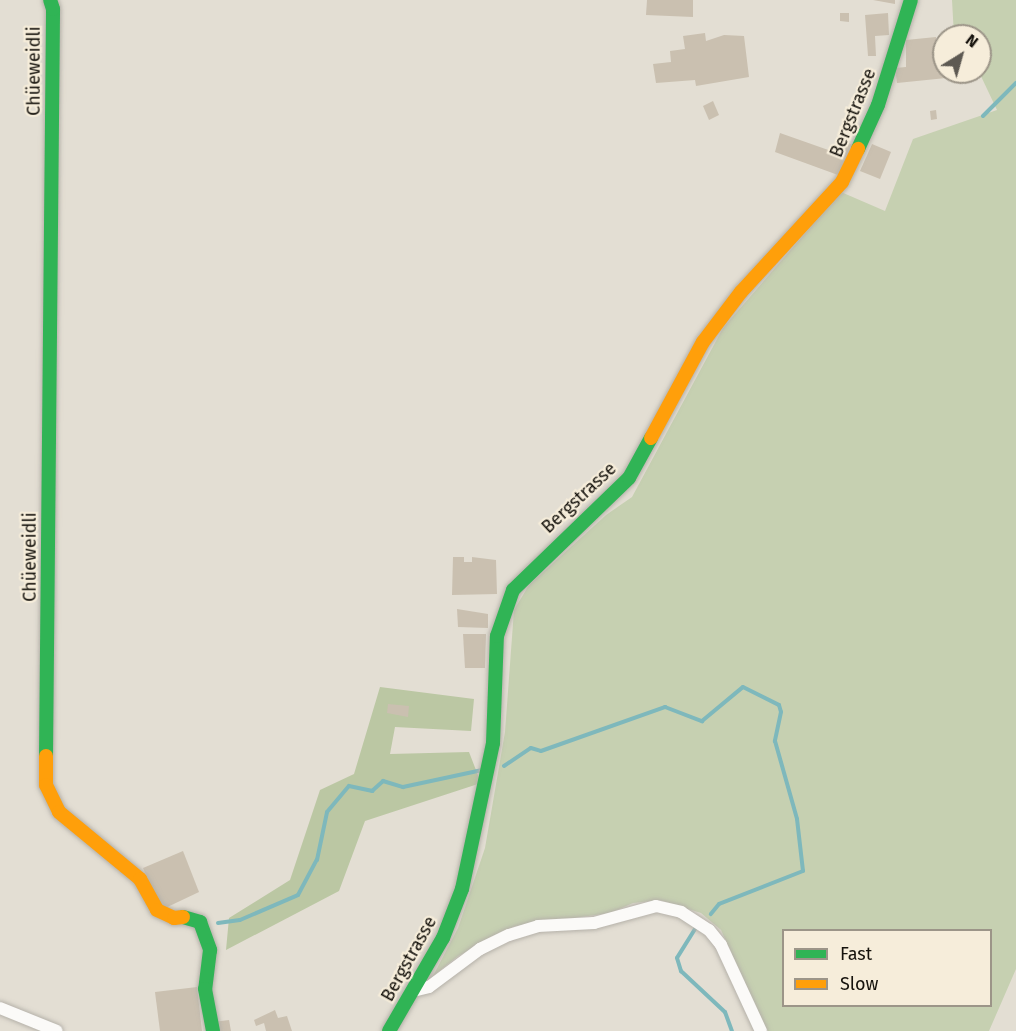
<!DOCTYPE html>
<html>
<head>
<meta charset="utf-8">
<style>
  body { margin:0 }
  #map { position:relative; width:1016px; height:1031px; overflow:hidden; background:#e3ded3; font-family:"Fira Sans",sans-serif }
  div>[style] { position:absolute }
  [style*='--x'] { left:calc(var(--x)*1px); top:calc(var(--y)*1px); width:calc(var(--w)*1px); rotate:calc(var(--a)*1deg) }
  .green>* { inset:0; background:#c6d0b1 }
  .forest>* { inset:0; background:#bbc7a3 }
  .stream>* { height:4px; margin:-2px; padding:0 2px; transform-origin:2px; border-radius:2px; background:#7eb8bc }
  .building>* { inset:0; background:#cac0b0 }
  .roads { filter:drop-shadow(0 0 2px #b5b1a9) drop-shadow(0 0 2px #b5b1a9) }
  .street>* { height:12px; margin:-6px; padding:0 6px; transform-origin:6px; border-radius:6px; background:#fbfaf8 }
  .fast>* { height:14px; margin:-7px; padding:0 7px; transform-origin:7px; border-radius:7px; background:#30b455 }
  .slow>* { height:14px; margin:-7px; padding:0 7px; transform-origin:7px; border-radius:7px; background:#ff9f0a }
  span { translate:-50% -50%; white-space:nowrap; text-align:center; line-height:1.15; -webkit-text-stroke:4.5px #f6edda; paint-order:stroke }
  .street-label { font-size:18px; color:#15120c }
  .legend { position:absolute; left:782px; top:929px; width:210px; height:78px; box-sizing:border-box; background:#f6edda; border:2px solid #9c9588; margin:0; padding:8px 10px; list-style:none; font-size:18px; color:#15120c }
  .legend li { display:flex; align-items:center; gap:12px; height:30px }
  .legend b { width:30px; border:2px solid #9c9588 }
  .north { position:absolute; left:932px; top:24px; width:60px; height:60px; box-sizing:border-box; background:#f6edda; border:2px solid #9c9588; border-radius:50%; rotate:37deg; font-size:16px; font-weight:700; line-height:24px; text-align:center; color:#15120c }
  .north::after { content:''; display:block; margin:auto; width:21px; height:27px; background:#5d5952; clip-path:polygon(50% 0,100% 100%,50% 72%,0 100%) }
</style>
</head>
<body>
<div id="map">
  <div class="green">
    <i style="clip-path:polygon(evenodd,952px 0,1016px 0,1016px 969px,989px 1031px,767px 1031px,721px 930px,701px 913px,660px 900px,633px 903px,610px 913px,515px 926px,458px 956px,433px 976px,458px 928px,485px 848px,505px 732px,514px 610px,529px 585px,606px 515px,632px 497px,723px 328px,841px 192px,885px 211px,913px 139px,997px 110px,979px 72px,980px 36px,954px 36px,952px 0,784px 930px,990px 930px,990px 1006px,784px 1006px,784px 930px)"></i>
  </div>
  <div class="forest">
    <i style="clip-path:polygon(380px 687px,474px 699px,471px 731px,395px 727px,390px 754px,469px 752px,481px 783px,365px 821px,339px 891px,226px 950px,229px 918px,290px 880px,320px 790px,354px 774px)"></i>
  </div>
  <div class="stream">
    <i style="--x:983;--y:116;--w:47;--a:-45"></i>
    <i style="--x:504;--y:766;--w:32;--a:-34"></i>
    <i style="--x:531;--y:748;--w:10;--a:17"></i>
    <i style="--x:541;--y:751;--w:132;--a:-19.5"></i>
    <i style="--x:665;--y:707;--w:40;--a:21"></i>
    <i style="--x:702;--y:721;--w:53;--a:-39.7"></i>
    <i style="--x:743;--y:687;--w:40;--a:26.6"></i>
    <i style="--x:779;--y:705;--w:7;--a:74"></i>
    <i style="--x:781;--y:712;--w:30;--a:102"></i>
    <i style="--x:775;--y:741;--w:81;--a:74.2"></i>
    <i style="--x:797;--y:819;--w:52;--a:83.4"></i>
    <i style="--x:803;--y:871;--w:90;--a:158.6"></i>
    <i style="--x:719;--y:904;--w:13;--a:129"></i>
    <i style="--x:218;--y:923;--w:22;--a:-8"></i>
    <i style="--x:240;--y:920;--w:63;--a:-23.3"></i>
    <i style="--x:298;--y:895;--w:40;--a:-62"></i>
    <i style="--x:317;--y:860;--w:49;--a:-78.2"></i>
    <i style="--x:327;--y:812;--w:34;--a:-50"></i>
    <i style="--x:349;--y:786;--w:24;--a:12"></i>
    <i style="--x:372;--y:791;--w:15;--a:-42"></i>
    <i style="--x:383;--y:781;--w:21;--a:17"></i>
    <i style="--x:403;--y:787;--w:81;--a:-12.1"></i>
    <i style="--x:695;--y:929;--w:34;--a:122"></i>
    <i style="--x:677;--y:958;--w:14;--a:73"></i>
    <i style="--x:681;--y:971;--w:60;--a:43"></i>
    <i style="--x:725;--y:1012;--w:20;--a:70"></i>
  </div>
  <div class="building">
    <i style="clip-path:polygon(647px 0,693px 0,693px 17px,646px 15px)"></i>
    <i style="clip-path:polygon(873px 0,895px 0,895px 4px)"></i>
    <i style="clip-path:polygon(840px 13px,849px 13px,849px 22px,840px 21px)"></i>
    <i style="clip-path:polygon(888px 13px,889px 35px,875px 36px,876px 56px,868px 56px,865px 15px)"></i>
    <i style="clip-path:polygon(705px 33px,706px 41px,724px 35px,744px 36px,749px 77px,696px 86px,695px 80px,656px 83px,653px 64px,671px 62px,670px 51px,685px 49px,683px 36px)"></i>
    <i style="clip-path:polygon(936px 37px,937px 65px,942px 65px,940px 48px,944px 48px,944px 72px,957px 72px,956px 77px,897px 83px,895px 68px,906px 67px,906px 40px)"></i>
    <i style="clip-path:polygon(713px 101px,719px 115px,709px 120px,703px 106px)"></i>
    <i style="clip-path:polygon(936px 110px,937px 119px,931px 120px,930px 111px)"></i>
    <i style="clip-path:polygon(780px 133px,834px 152px,839px 140px,856px 146px,838px 175px,775px 152px)"></i>
    <i style="clip-path:polygon(872px 144px,891px 152px,880px 179px,860px 171px)"></i>
    <i style="clip-path:polygon(453px 557px,464px 557px,464px 562px,472px 562px,472px 557px,496px 560px,497px 594px,452px 595px)"></i>
    <i style="clip-path:polygon(457px 609px,488px 614px,488px 628px,458px 627px)"></i>
    <i style="clip-path:polygon(463px 634px,486px 634px,485px 668px,465px 668px)"></i>
    <i style="clip-path:polygon(388px 704px,409px 706px,408px 717px,387px 713px)"></i>
    <i style="clip-path:polygon(183px 851px,199px 892px,161px 910px,143px 868px)"></i>
    <i style="clip-path:polygon(197px 987px,202px 1031px,160px 1031px,155px 992px)"></i>
    <i style="clip-path:polygon(275px 1010px,278px 1018px,287px 1016px,292px 1031px,266px 1031px,264px 1023px,256px 1026px,254px 1020px)"></i>
    <i style="clip-path:polygon(229px 1020px,231px 1031px,214px 1031px,213px 1022px)"></i>
  </div>
  <div class="roads">
    <div class="street">
      <i style="--x:413;--y:991;--w:16;--a:-14"></i>
      <i style="--x:429;--y:987;--w:64;--a:-36.7"></i>
      <i style="--x:480;--y:949;--w:32;--a:-26"></i>
      <i style="--x:509;--y:935;--w:30;--a:-17"></i>
      <i style="--x:538;--y:926;--w:56;--a:-3.1"></i>
      <i style="--x:594;--y:923;--w:64;--a:-15.3"></i>
      <i style="--x:656;--y:906;--w:26;--a:13"></i>
      <i style="--x:681;--y:912;--w:33;--a:33"></i>
      <i style="--x:709;--y:930;--w:19;--a:51"></i>
      <i style="--x:721;--y:945;--w:95;--a:65.1"></i>
      <i style="--x:0;--y:1008;--w:61;--a:22"></i>
    </div>
    <div class="fast">
      <i style="--x:858;--y:149;--w:48;--a:-65.6"></i>
      <i style="--x:878;--y:105;--w:110;--a:-72.6"></i>
      <i style="--x:46;--y:756;--w:747;--a:-89.46"></i>
      <i style="--x:53;--y:9;--w:9;--a:-108"></i>
      <i style="--x:183;--y:917;--w:18;--a:16"></i>
      <i style="--x:200;--y:922;--w:30;--a:70"></i>
      <i style="--x:210;--y:950;--w:39;--a:97"></i>
      <i style="--x:205;--y:989;--w:43;--a:79.2"></i>
      <i style="--x:389;--y:1031;--w:108;--a:-59.9"></i>
      <i style="--x:443;--y:938;--w:53;--a:-68.8"></i>
      <i style="--x:462;--y:889;--w:149;--a:-78"></i>
      <i style="--x:493;--y:743;--w:107;--a:-87.9"></i>
      <i style="--x:497;--y:636;--w:49;--a:-70.8"></i>
      <i style="--x:513;--y:590;--w:161;--a:-44"></i>
      <i style="--x:629;--y:478;--w:46;--a:-61.2"></i>
    </div>
    <div class="slow">
      <i style="--x:651;--y:438;--w:109;--a:-61.6"></i>
      <i style="--x:703;--y:342;--w:63;--a:-52.8"></i>
      <i style="--x:741;--y:292;--w:149;--a:-47.4"></i>
      <i style="--x:842;--y:182;--w:37;--a:-64"></i>
      <i style="--x:46;--y:756;--w:29;--a:90"></i>
      <i style="--x:46;--y:785;--w:30;--a:64"></i>
      <i style="--x:59;--y:812;--w:105;--a:39.6"></i>
      <i style="--x:140;--y:879;--w:35;--a:61"></i>
      <i style="--x:157;--y:910;--w:19;--a:25"></i>
      <i style="--x:174;--y:918;--w:9;--a:-6"></i>
    </div>
  </div>
  <div class="street-label">
    <span style="left:34px;top:71px;rotate:-90deg">Chüeweidli</span>
    <span style="left:853px;top:113px;rotate:-68deg">Bergstrasse</span>
    <span style="left:579px;top:498px;rotate:-43deg">Bergstrasse</span>
    <span style="left:30px;top:557px;rotate:-90deg">Chüeweidli</span>
    <span style="left:409px;top:959px;rotate:-61deg">Bergstrasse</span>
  </div>
  <ul class="legend">
  <li><b style="height:8px;background:#30b455"></b>Fast</li>
  <li><b style="height:8px;background:#ff9f0a"></b>Slow</li>
  </ul>
  <div class="north">N</div>
</div>
</body>
</html>
